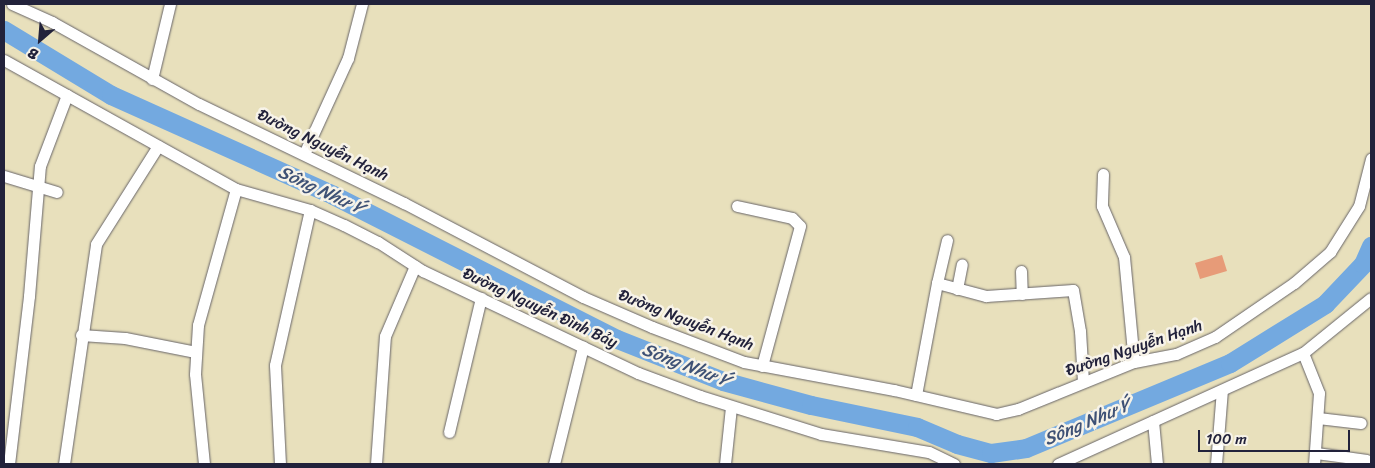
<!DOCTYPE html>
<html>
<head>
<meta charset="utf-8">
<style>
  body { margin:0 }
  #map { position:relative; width:1375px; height:468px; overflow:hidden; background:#e8e0bc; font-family:Sriracha,sans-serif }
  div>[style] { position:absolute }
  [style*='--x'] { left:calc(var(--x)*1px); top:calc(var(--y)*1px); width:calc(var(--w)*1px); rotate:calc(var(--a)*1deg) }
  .river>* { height:19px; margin:-9.5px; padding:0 9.5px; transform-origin:9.5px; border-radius:9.5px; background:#73a9e0 }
  .building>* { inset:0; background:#e79b78 }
  .roads { filter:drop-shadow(0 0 1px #676468) drop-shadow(0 0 1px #676468) }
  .minor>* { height:11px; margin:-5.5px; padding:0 5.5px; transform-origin:5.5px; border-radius:5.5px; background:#fff }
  span { translate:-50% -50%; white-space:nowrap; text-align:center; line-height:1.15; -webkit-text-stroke:5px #f7f3e8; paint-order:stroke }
  .street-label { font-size:16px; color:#22223b }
  .water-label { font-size:18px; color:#3e5175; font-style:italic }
  .frame { position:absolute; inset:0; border:5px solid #22223b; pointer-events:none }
  .north { position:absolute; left:15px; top:15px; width:50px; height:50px; -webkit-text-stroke:4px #f7f3e8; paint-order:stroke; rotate:207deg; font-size:14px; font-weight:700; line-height:20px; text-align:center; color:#22223b }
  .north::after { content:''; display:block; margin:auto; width:18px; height:22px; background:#22223b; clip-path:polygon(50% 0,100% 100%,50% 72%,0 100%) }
  .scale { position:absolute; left:1198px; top:430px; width:152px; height:22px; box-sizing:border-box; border:2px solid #22223b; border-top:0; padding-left:6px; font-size:15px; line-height:18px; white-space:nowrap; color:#22223b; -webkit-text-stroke:4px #f7f3e8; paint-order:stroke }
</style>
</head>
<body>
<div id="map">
  <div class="river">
    <i style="--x:4;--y:30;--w:125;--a:31.3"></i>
    <i style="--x:111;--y:95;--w:243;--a:24.2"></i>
    <i style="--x:333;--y:195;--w:318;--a:26.9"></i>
    <i style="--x:617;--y:339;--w:114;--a:21.6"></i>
    <i style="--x:723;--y:381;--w:91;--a:15.3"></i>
    <i style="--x:811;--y:405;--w:108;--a:11.7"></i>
    <i style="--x:917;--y:427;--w:43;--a:23"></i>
    <i style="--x:957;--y:444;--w:35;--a:15"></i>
    <i style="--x:991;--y:453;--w:35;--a:-8"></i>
    <i style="--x:1026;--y:448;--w:221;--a:-22.6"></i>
    <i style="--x:1230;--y:363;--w:112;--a:-31.8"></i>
    <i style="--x:1325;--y:304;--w:55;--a:-46.5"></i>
    <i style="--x:1363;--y:264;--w:20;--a:-66"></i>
  </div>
  <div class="building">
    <i style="clip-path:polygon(1222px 255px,1227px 271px,1200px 279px,1195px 263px)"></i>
  </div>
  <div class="roads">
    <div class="minor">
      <i style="--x:12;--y:4;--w:44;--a:24.2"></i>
      <i style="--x:52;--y:22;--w:168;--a:29.2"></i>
      <i style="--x:199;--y:104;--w:228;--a:25.8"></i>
      <i style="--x:404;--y:203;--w:202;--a:27.7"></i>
      <i style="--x:583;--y:297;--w:75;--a:23.5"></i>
      <i style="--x:652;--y:327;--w:98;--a:20.8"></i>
      <i style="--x:744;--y:362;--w:153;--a:10.6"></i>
      <i style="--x:894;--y:390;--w:105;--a:13.2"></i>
      <i style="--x:996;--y:414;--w:23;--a:-13"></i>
      <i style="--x:1018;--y:409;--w:125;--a:-22.1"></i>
      <i style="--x:1134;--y:362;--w:43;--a:-10.8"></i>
      <i style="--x:1176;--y:354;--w:43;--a:-23.6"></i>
      <i style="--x:1215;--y:337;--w:96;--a:-34.4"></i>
      <i style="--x:1294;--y:283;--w:48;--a:-40.7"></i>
      <i style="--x:1330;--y:252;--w:54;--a:-57.8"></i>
      <i style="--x:1359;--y:206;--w:49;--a:-75.7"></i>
      <i style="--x:4;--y:60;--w:265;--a:29.1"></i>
      <i style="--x:236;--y:189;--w:77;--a:15.8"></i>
      <i style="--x:310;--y:210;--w:37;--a:24"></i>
      <i style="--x:344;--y:225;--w:38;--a:27"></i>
      <i style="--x:378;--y:242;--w:54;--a:32.8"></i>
      <i style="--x:423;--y:271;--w:238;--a:25.4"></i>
      <i style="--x:638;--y:373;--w:66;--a:20.4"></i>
      <i style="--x:700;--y:396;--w:127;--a:17.4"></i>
      <i style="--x:821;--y:434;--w:109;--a:9.5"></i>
      <i style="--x:929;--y:452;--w:28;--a:26"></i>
      <i style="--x:152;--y:79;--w:77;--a:-76.5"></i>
      <i style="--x:304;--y:154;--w:106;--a:-65.4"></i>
      <i style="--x:348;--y:58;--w:56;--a:-75.5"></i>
      <i style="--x:1103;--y:174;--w:32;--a:92"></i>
      <i style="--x:1102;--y:206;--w:56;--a:66.7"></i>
      <i style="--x:1124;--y:257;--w:105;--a:84.6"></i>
      <i style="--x:4;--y:176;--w:55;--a:16.8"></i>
      <i style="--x:737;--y:206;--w:56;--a:12.3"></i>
      <i style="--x:792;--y:218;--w:11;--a:45"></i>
      <i style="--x:800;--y:226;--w:145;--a:105.2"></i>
      <i style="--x:1021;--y:271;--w:23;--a:88"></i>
      <i style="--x:937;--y:283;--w:44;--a:-76.9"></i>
      <i style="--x:957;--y:289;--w:25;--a:-79"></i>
      <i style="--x:81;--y:335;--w:44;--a:3.9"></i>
      <i style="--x:125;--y:338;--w:72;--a:11.2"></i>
      <i style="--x:1303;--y:353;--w:43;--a:68.2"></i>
      <i style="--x:1319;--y:393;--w:71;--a:94"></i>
      <i style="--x:916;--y:395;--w:114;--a:-79.4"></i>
      <i style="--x:937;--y:283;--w:51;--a:14.9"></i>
      <i style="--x:986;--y:296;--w:87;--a:-3.9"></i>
      <i style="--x:1073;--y:290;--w:42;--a:80.3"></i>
      <i style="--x:1080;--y:331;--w:50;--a:86.6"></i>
      <i style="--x:1318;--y:418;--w:43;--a:6.6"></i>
      <i style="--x:1153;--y:421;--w:43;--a:84.7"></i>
      <i style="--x:449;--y:432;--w:138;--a:-76.6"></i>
      <i style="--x:1316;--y:453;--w:51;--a:7.8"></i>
      <i style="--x:9;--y:464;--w:169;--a:-83.2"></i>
      <i style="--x:29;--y:296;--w:130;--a:-85.2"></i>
      <i style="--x:40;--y:166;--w:76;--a:-69.2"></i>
      <i style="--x:64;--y:464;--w:222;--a:-81.7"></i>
      <i style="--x:96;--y:244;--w:116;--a:-57.7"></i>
      <i style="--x:204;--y:464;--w:90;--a:-95.7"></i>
      <i style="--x:195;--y:374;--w:49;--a:-86.5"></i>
      <i style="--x:198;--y:325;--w:141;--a:-74.4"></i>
      <i style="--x:280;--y:464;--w:99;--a:-92.9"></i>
      <i style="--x:275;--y:365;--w:159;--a:-77.3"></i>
      <i style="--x:376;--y:464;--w:128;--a:-86"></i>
      <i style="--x:385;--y:336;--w:76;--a:-66.8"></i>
      <i style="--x:554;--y:464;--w:121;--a:-76.1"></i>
      <i style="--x:725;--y:464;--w:57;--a:-84"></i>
      <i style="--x:1058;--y:464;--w:269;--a:-24.4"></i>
      <i style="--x:1303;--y:353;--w:87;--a:-39"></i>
      <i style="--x:1216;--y:464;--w:74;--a:-85.4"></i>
    </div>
  </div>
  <div class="street-label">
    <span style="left:323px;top:145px;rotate:26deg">Đường Nguyễn Hạnh</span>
    <span style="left:540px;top:308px;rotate:25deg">Đường Nguyễn Đình Bảy</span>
    <span style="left:686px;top:320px;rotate:21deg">Đường Nguyễn Hạnh</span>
    <span style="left:1134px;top:348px;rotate:-19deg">Đường Nguyễn Hạnh</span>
  </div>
  <div class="water-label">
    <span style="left:321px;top:190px;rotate:25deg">Sông Như Ý</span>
    <span style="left:686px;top:365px;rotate:21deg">Sông Như Ý</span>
    <span style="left:1087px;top:422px;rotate:-23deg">Sông Như Ý</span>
  </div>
  <div class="frame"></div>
  <div class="north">B</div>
  <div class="scale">100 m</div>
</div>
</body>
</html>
